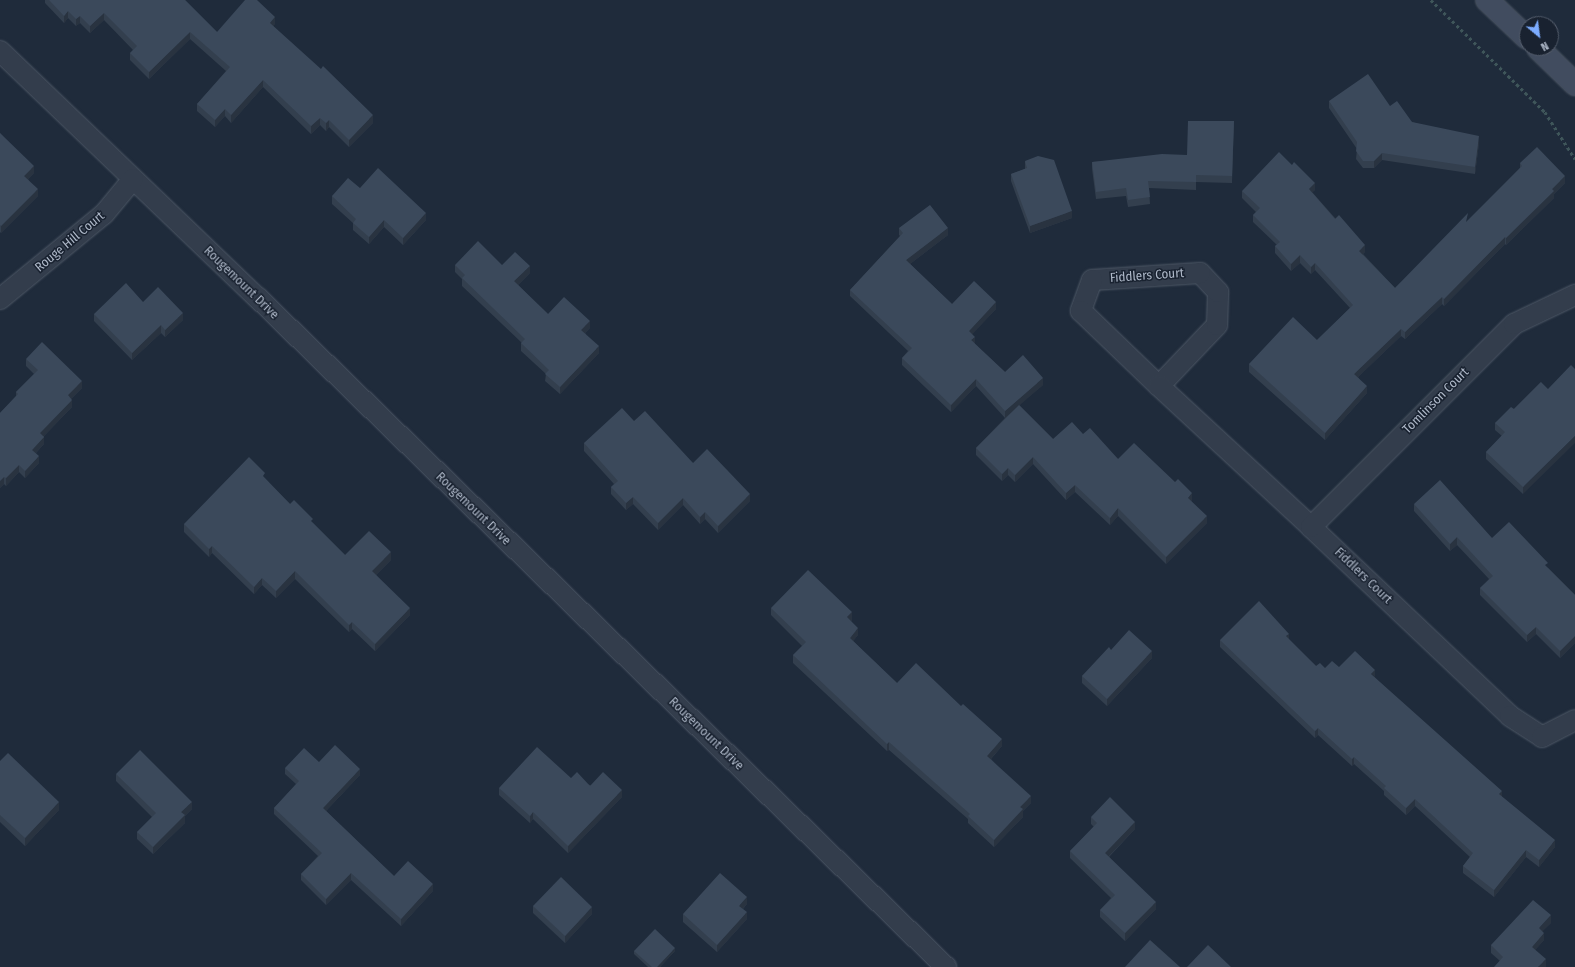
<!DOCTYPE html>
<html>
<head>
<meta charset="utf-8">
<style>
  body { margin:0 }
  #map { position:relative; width:1575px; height:967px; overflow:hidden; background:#1f2b3b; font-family:"Fira Sans Condensed",sans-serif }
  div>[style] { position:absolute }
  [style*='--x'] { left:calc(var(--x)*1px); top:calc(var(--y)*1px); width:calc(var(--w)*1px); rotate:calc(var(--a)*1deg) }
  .path>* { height:2.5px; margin-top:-1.25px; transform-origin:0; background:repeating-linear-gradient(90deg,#3f565a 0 3px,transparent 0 6px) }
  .roads { filter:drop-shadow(0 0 1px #4e5866) drop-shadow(0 0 1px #4e5866) }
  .street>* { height:20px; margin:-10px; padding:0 10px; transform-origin:10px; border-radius:10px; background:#333d4c }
  .secondary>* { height:22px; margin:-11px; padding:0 11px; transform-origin:11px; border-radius:11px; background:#414c5f }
  .wall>* { inset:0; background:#333f4e }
  .shaded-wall>* { inset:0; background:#293340 }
  .building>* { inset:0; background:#3b495b }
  span { translate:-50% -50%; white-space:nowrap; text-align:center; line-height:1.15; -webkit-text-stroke:3px #192230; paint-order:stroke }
  .street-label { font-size:13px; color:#aeb8c8 }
  .north { position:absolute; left:1519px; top:16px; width:40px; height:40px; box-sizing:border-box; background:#192230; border:1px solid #555e6d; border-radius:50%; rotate:151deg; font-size:11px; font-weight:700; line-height:16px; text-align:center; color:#aeb8c8 }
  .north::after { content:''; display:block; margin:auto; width:14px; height:18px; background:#7cacff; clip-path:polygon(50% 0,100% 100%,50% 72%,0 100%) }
</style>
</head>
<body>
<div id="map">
  <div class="path">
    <i style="--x:1431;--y:0;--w:160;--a:44.5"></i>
    <i style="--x:1545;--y:112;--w:56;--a:57.4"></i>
  </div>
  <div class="roads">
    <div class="street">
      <i style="--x:0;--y:51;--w:357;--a:43.8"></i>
      <i style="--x:258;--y:298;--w:960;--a:44.2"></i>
      <i style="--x:0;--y:299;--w:134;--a:-39.3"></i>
      <i style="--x:104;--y:214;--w:45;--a:-50.4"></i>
      <i style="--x:1159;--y:386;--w:84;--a:-46.4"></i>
      <i style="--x:1217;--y:325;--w:33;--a:-88"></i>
      <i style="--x:1218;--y:292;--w:26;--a:-133"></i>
      <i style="--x:1200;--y:273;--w:108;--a:176.3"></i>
      <i style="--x:1092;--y:280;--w:33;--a:110"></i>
      <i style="--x:1081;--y:311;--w:108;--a:43.9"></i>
      <i style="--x:1159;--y:386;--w:207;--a:42.8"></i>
      <i style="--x:1311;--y:527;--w:274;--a:43.5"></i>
      <i style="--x:1510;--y:716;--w:38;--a:33"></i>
      <i style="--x:1542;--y:737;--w:37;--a:-27"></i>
      <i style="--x:1311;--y:527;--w:287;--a:-45"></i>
      <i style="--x:1514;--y:324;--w:68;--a:-25.4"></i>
    </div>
    <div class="secondary">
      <i style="--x:1487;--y:0;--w:55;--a:43.5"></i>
      <i style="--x:1538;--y:48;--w:52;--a:44.2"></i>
    </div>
  </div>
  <div class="wall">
    <i style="clip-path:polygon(45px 0,185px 0,217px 32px,275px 24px,273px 26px,373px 123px,349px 147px,329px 127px,326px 131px,320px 125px,311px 134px,263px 87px,231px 123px,225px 116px,215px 127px,197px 111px,197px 104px,226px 71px,190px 39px,149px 79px,130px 60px,130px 53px,133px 50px,104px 20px,90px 33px,80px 23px,76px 26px,68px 18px,64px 23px,45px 3px)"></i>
    <i style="clip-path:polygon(1329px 101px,1390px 106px,1412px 122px,1479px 143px,1475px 174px,1382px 160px,1374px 168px,1363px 168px,1356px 159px,1357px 149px,1329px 108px)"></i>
    <i style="clip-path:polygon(1234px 121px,1232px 183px,1196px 182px,1196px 190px,1149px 188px,1150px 204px,1128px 207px,1126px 196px,1096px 199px,1092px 169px,1092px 162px,1187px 155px)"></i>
    <i style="clip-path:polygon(0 133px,34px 173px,28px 179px,38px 196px,1px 233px,0 232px)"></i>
    <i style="clip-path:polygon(1025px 161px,1072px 218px,1030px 233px,1011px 181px,1011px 174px,1025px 169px)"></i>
    <i style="clip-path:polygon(1520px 163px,1565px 183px,1554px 194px,1554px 198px,1506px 245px,1505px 244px,1444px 306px,1442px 304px,1405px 339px,1401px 336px,1358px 377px,1367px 393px,1325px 440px,1249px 372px,1249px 364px,1317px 340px,1350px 308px,1315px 270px,1311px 274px,1300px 263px,1291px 271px,1275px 253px,1275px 246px,1277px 245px,1253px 222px,1253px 215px,1256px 212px,1242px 198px,1242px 191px,1315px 190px,1312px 192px,1365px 252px,1363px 254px,1395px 288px,1468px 221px,1520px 168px)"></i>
    <i style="clip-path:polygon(360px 188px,426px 220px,403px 245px,384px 227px,369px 244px,353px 230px,353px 223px,332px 204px,332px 196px)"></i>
    <i style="clip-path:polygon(899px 228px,948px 235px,910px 264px,952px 304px,996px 309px,972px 334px,975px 344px,1005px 372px,1043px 385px,1019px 405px,1053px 439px,1083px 434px,1118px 459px,1192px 500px,1191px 501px,1207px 523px,1166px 564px,1118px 516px,1110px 525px,1075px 492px,1066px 500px,1033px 464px,1015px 482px,1008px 475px,1002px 481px,976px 455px,976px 448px,1005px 418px,976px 386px,951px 412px,902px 365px,902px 358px,908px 351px,850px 296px,850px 290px,900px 236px,899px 235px)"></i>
    <i style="clip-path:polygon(455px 265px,502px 265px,530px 273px,518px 285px,548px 314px,590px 328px,585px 333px,599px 353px,560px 394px,545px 381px,546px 374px,521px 351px,521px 343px,522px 343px,462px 286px,462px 279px,455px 272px)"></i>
    <i style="clip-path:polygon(143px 302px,183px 320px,165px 337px,161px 333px,132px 360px,94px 321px,94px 314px)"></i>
    <i style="clip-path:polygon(26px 359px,82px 388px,71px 399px,72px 407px,44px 436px,44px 444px,36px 453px,39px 463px,25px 478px,19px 472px,6px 486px,4px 484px,0 488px,0 413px,16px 396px,16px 392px,34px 374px,26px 366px)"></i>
    <i style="clip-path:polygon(1541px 382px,1523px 494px,1486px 459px,1486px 452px,1502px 436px,1495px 430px,1495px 423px,1514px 409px)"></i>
    <i style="clip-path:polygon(634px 421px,693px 463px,750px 501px,718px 533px,705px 519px,700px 524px,683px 505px,658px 530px,633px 504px,626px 510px,611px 494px,611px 487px,614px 484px,584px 451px,584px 443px)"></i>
    <i style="clip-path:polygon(265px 479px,290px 504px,313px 523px,345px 555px,391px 560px,376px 575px,410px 615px,375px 651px,352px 629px,349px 632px,295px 579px,276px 598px,262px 585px,254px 594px,212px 553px,209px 557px,184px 532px,184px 524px)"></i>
    <i style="clip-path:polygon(1414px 504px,1492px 538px,1548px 568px,1575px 595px,1575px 643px,1560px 658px,1536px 634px,1527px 642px,1480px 595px,1480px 588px,1489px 579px,1457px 545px,1450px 551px,1414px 511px)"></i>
    <i style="clip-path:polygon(771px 608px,852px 620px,851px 621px,858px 635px,853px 641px,897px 683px,1002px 746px,991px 759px,1031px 803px,1023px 811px,1023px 817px,994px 847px,968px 823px,968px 819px,889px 750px,887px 751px,793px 663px,793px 655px,802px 646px,771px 615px)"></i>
    <i style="clip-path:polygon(1220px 640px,1289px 640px,1316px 666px,1325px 668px,1339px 667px,1374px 677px,1555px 847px,1539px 867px,1526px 857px,1494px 897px,1463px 873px,1463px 866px,1470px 857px,1415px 806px,1406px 815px,1384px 795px,1384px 791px,1354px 764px,1352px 766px,1318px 735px,1315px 738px,1220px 647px)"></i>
    <i style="clip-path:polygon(1111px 650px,1152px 658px,1107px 706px,1082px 683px,1082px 676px)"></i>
    <i style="clip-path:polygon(0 761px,59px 810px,25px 846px,0 822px)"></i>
    <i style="clip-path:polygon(319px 762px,360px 775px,326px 811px,394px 876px,433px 891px,401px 926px,351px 880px,326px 905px,301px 880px,301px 874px,318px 856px,274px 814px,274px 808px,296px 784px,285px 774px,285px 768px)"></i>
    <i style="clip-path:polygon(116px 774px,192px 809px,185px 816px,185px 823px,153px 854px,137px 839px,137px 832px,152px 817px,116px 781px)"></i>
    <i style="clip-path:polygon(571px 778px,622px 797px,568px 853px,533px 819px,530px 823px,499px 795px,499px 788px)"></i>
    <i style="clip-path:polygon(1091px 817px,1135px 829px,1109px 857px,1156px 909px,1125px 941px,1100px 917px,1100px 910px,1111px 898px,1070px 858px,1070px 851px,1094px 827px,1091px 824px)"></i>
    <i style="clip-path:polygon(747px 904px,743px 909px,747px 919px,717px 952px,683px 922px,683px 914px)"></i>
    <i style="clip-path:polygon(533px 906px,592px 914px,565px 943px,533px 913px)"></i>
    <i style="clip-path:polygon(1551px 923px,1542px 931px,1544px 940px,1535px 950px,1546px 967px,1500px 961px,1491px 953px,1491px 945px)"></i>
    <i style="clip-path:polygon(634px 951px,675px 951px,660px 967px,648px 967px,634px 954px)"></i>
  </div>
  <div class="shaded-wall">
    <i style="clip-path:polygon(68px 11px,68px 18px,64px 23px,64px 16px)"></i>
    <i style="clip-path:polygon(104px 13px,104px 20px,90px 33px,90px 26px)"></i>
    <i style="clip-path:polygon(80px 16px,80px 23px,76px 26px,76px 19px)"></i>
    <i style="clip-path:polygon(275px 17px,275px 24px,270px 30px,270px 23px)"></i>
    <i style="clip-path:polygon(190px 32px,190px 39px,149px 79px,149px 72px)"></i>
    <i style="clip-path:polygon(263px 80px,263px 87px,231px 123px,231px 115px)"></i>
    <i style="clip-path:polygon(225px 109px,225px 116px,215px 127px,215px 120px)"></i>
    <i style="clip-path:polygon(373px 115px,373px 123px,349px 147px,349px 140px)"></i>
    <i style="clip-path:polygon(320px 118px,320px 125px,311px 134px,311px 126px)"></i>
    <i style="clip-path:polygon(329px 120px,329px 127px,326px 131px,326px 123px)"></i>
    <i style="clip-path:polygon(1479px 136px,1479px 143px,1475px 174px,1475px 167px)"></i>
    <i style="clip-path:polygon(1382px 153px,1382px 160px,1374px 168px,1374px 161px)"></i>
    <i style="clip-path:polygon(34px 166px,34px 173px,24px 183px,24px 176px)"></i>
    <i style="clip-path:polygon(1565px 176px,1565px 183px,1554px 194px,1554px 198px,1506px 245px,1506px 238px,1552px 189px)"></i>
    <i style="clip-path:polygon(1315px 183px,1315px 190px,1309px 196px,1309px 189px)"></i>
    <i style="clip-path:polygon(38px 189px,38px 196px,1px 233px,1px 226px)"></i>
    <i style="clip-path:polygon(1072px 211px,1072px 218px,1030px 233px,1030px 226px)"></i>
    <i style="clip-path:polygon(426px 213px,426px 220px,403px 245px,403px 238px)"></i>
    <i style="clip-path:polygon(384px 220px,384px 227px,369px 244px,369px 237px)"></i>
    <i style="clip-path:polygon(948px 228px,948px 235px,906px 267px,906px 260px)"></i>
    <i style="clip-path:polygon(1505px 237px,1505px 244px,1444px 306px,1444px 299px)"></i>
    <i style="clip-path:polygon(1365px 245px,1365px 252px,1359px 258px,1359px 251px)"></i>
    <i style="clip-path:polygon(1300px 255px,1300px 263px,1291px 271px,1291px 264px)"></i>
    <i style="clip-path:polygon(1315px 263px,1315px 270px,1311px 274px,1311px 267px)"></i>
    <i style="clip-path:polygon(530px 266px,530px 273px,514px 289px,514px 281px)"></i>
    <i style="clip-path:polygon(1442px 297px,1442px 304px,1405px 339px,1405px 332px)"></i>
    <i style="clip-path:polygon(996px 302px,996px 309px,969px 338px,969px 331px)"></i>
    <i style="clip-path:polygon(183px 313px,183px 320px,165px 337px,165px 330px)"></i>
    <i style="clip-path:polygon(590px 321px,590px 328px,581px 337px,581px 330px)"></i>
    <i style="clip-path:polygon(161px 325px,161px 333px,132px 360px,132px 353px)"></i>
    <i style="clip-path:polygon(1401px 329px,1401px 336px,1354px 381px,1354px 374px)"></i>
    <i style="clip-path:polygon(975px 337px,975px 343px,971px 340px)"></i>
    <i style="clip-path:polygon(599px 346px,599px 353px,560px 394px,560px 387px)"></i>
    <i style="clip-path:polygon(1043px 378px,1043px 385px,1005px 418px,1005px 411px)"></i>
    <i style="clip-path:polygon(976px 379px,976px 386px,951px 412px,951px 405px)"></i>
    <i style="clip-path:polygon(82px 381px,82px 388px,68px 402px,68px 395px)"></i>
    <i style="clip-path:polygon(1367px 386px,1367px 393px,1325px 440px,1325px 433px)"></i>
    <i style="clip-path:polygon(72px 400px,72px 407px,40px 440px,40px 433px)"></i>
    <i style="clip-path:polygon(1575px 436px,1575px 443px,1523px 494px,1523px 487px)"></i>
    <i style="clip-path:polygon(44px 437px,44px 444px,32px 457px,32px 450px)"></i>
    <i style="clip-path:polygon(39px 456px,39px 463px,25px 478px,25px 471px)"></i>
    <i style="clip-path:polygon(1033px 457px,1033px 464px,1015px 482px,1015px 475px)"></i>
    <i style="clip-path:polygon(19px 465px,19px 472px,6px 486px,6px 478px)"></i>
    <i style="clip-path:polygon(1008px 468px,1008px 475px,1002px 481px,1002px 474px)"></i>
    <i style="clip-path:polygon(4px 477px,4px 484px,0 488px,0 481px)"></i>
    <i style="clip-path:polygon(1075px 485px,1075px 492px,1066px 500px,1066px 493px)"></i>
    <i style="clip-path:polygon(1192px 493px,1192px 500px,1188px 505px,1188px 498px)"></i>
    <i style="clip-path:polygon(750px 494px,750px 501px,718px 533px,718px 526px)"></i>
    <i style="clip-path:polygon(633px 497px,633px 504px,626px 510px,626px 503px)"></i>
    <i style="clip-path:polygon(683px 498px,683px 505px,658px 530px,658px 523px)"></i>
    <i style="clip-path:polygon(1118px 508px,1118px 516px,1110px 525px,1110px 518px)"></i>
    <i style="clip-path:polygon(705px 512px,705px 519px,700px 524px,700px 517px)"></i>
    <i style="clip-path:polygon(1207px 516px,1207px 523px,1166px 564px,1166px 557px)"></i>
    <i style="clip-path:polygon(1457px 537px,1457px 545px,1450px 551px,1450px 544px)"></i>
    <i style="clip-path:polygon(212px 546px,212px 553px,209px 557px,209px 549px)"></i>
    <i style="clip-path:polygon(391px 552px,391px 560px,372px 579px,372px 571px)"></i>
    <i style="clip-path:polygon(295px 571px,295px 579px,276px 598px,276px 591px)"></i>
    <i style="clip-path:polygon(262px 578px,262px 585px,254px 594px,254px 587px)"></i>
    <i style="clip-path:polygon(410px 608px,410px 615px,375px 651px,375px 644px)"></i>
    <i style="clip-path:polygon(852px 612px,852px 620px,847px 624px,847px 617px)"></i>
    <i style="clip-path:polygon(352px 622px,352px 629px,349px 632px,349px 625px)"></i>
    <i style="clip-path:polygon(1536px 627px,1536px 634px,1527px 642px,1527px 635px)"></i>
    <i style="clip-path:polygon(858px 628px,858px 635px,850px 645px,850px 638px)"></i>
    <i style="clip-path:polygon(1289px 634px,1289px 641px,1286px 636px)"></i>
    <i style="clip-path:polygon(1575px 636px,1575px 643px,1560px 658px,1560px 651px)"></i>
    <i style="clip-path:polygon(1152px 651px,1152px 658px,1107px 706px,1107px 699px)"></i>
    <i style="clip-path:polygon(1375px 670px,1375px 677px,1371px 674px)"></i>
    <i style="clip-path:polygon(1318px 728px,1318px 735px,1315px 738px,1315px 731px)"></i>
    <i style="clip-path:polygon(1002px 739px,1002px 746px,987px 763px,987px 756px)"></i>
    <i style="clip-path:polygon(889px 742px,889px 750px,887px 751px,887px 744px)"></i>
    <i style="clip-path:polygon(1354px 757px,1354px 764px,1352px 766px,1352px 759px)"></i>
    <i style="clip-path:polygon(360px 769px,360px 775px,323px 814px,323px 808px)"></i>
    <i style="clip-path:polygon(622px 790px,622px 797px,568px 853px,568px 846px)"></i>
    <i style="clip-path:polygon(1502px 791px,1502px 798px,1499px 794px)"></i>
    <i style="clip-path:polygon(1031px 796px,1031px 803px,1023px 811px,1023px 817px,994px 847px,994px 840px,1020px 807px)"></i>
    <i style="clip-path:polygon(1415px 799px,1415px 806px,1406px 815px,1406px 808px)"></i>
    <i style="clip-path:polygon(59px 802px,59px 810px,25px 846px,25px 838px)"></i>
    <i style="clip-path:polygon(192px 802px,192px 809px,185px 816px,185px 823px,153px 854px,153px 847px,181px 812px)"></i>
    <i style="clip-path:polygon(533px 812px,533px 819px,530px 823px,530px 816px)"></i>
    <i style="clip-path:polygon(1135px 822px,1135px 829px,1105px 860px,1105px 853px)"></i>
    <i style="clip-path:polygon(1555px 840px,1555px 847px,1539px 867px,1539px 860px)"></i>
    <i style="clip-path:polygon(1526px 850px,1526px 857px,1494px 897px,1494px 890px)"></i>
    <i style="clip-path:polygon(351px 873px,351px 880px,326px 905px,326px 899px)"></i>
    <i style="clip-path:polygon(433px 884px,433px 891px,401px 926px,401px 919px)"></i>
    <i style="clip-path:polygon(747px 897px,747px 904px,739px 913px,739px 906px)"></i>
    <i style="clip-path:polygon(1156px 902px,1156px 909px,1125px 941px,1125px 933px)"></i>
    <i style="clip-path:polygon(592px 907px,592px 914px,565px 943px,565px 936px)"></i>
    <i style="clip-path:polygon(747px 912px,747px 919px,717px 952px,717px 945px)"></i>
    <i style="clip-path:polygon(1551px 915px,1551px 923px,1539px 935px,1539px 928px)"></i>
    <i style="clip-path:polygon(1544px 933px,1544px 940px,1532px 954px,1532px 947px)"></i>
    <i style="clip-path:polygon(675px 948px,675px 951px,660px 967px,657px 967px)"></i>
    <i style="clip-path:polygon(1546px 959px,1546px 967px,1538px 967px)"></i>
  </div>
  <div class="building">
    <i style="clip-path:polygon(49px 0,185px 0,217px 32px,245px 0,257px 0,275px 17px,270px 23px,321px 69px,323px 66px,373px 115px,349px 140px,329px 120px,326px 123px,320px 118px,311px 126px,263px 80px,231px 115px,225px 109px,215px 120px,197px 104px,230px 67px,190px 32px,149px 72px,130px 53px,137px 46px,104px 13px,90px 26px,80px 16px,76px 19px,68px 11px,64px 16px)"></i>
    <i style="clip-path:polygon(1368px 74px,1390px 106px,1397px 101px,1412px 122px,1479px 136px,1475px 167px,1382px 153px,1374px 161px,1363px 161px,1356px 151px,1357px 142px,1329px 101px)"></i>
    <i style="clip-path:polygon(1188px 121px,1234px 121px,1232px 176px,1196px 175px,1196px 182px,1148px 181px,1150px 197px,1128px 200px,1126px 188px,1096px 192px,1092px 162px,1162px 154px,1187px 155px)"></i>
    <i style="clip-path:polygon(0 133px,34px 166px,24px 176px,38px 189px,1px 226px,0 225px)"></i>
    <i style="clip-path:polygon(1537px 147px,1565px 176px,1552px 189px,1554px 191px,1506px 238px,1505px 237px,1444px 299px,1442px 297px,1405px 332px,1401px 329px,1354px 374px,1367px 386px,1325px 433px,1249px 364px,1293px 317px,1317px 340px,1353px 305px,1315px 263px,1311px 267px,1300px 255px,1291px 264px,1275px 246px,1280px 242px,1253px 215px,1260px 208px,1242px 191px,1279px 152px,1292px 165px,1294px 162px,1315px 183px,1309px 189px,1335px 219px,1339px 215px,1365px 245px,1359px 251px,1395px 288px,1468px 213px,1466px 222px,1522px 166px,1520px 163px)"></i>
    <i style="clip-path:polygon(1038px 156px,1054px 160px,1072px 211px,1030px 226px,1011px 174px,1027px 168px,1025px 161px)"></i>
    <i style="clip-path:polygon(378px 168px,426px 213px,403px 238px,384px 220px,369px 237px,353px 223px,356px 219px,332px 196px,348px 178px,360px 188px)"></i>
    <i style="clip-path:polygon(930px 205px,948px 228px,906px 260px,952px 304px,974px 281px,996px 302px,969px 331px,975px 337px,971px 340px,1005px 372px,1023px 355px,1043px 378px,1005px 411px,976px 379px,951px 405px,902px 358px,912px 348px,850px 290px,903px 233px,899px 228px)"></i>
    <i style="clip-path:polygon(478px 241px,502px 265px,515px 252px,530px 266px,514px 281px,548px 314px,564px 297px,590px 321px,581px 330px,599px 346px,560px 387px,545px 374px,549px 370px,521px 343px,525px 339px,462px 278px,465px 275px,455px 265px)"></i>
    <i style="clip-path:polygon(126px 283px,143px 302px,158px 287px,183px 313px,165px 330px,161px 325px,132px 353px,94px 314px)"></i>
    <i style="clip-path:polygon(42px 342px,82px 381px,68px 395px,72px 400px,40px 433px,44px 437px,32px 450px,39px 456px,25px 471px,19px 465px,6px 478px,4px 477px,0 481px,0 413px,18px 394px,16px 392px,38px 370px,26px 359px)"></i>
    <i style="clip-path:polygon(1571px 365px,1575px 369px,1575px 436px,1523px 487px,1486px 452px,1505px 432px,1495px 423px,1511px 407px,1514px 409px,1541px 382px,1548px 389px)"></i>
    <i style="clip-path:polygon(1019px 405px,1053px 439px,1072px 422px,1083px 434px,1090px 428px,1118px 459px,1134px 443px,1175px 482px,1178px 479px,1192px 493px,1188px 498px,1207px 516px,1166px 557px,1118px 508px,1110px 518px,1075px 485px,1066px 493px,1033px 457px,1015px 475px,1008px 468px,1002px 474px,976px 448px)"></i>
    <i style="clip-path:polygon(622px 408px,634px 421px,645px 411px,693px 463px,707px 449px,750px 494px,718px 526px,705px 512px,700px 517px,683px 498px,658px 523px,633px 497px,626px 503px,611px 487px,618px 481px,584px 443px)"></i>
    <i style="clip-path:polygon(249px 457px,265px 473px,263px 476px,290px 504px,294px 500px,313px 519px,311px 521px,345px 555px,369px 531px,391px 552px,372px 571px,410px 608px,375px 644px,352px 622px,349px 625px,295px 571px,276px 591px,262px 578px,254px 587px,212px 546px,209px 549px,184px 524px)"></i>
    <i style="clip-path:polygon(1440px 480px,1492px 538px,1509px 522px,1548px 563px,1545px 565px,1575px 595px,1575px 636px,1560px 651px,1536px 627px,1527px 635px,1480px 588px,1493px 576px,1457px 537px,1450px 544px,1414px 504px)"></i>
    <i style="clip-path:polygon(808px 570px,852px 612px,847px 617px,858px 628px,850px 638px,897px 683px,916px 663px,961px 706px,963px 704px,1002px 739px,987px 756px,1031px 796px,1020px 807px,1023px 809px,994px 840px,968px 816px,970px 814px,889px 742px,887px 744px,793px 655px,806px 642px,771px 608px)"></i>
    <i style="clip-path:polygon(1259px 601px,1289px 634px,1286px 636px,1316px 666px,1320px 663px,1325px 668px,1332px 661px,1339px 667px,1355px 651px,1375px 670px,1371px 674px,1502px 791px,1499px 794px,1555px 840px,1539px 860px,1526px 850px,1494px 890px,1463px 866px,1473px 853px,1415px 799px,1406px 808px,1384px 788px,1386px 786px,1354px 757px,1352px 759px,1318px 728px,1315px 731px,1220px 640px)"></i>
    <i style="clip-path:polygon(1129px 630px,1152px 651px,1107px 699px,1082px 676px,1109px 647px,1111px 650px)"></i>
    <i style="clip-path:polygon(335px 745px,360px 769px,323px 808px,394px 876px,408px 861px,433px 884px,401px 919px,351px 873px,326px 899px,301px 874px,322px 853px,274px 808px,299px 781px,285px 768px,304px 748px,319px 762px)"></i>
    <i style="clip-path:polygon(537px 747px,571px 778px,577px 772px,590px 786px,603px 772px,622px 790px,568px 846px,533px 812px,530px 816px,499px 788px)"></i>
    <i style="clip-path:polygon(140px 750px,192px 802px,181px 812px,185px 815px,153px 847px,137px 832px,156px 813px,116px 774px)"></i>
    <i style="clip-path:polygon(8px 753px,59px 802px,25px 838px,0 815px,0 761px)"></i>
    <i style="clip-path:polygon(1110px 797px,1135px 822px,1105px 853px,1156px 902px,1125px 933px,1100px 910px,1115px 895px,1070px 851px,1097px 823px,1091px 817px)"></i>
    <i style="clip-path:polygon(720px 873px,747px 897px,739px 906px,747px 912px,717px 945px,683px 914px)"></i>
    <i style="clip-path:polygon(561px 877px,592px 907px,565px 936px,533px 906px)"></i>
    <i style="clip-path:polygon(1533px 900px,1551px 915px,1539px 928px,1544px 933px,1532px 947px,1546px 959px,1538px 967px,1494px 967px,1503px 957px,1491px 945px)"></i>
    <i style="clip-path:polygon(655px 929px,675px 948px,657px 967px,652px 967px,634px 951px)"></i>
    <i style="clip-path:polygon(1150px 940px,1180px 967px,1125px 967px)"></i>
    <i style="clip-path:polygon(1208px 945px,1231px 967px,1187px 967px)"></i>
  </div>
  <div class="street-label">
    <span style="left:70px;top:242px;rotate:-40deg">Rouge Hill Court</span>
    <span style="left:1147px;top:276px;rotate:-4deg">Fiddlers Court</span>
    <span style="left:241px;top:283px;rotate:44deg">Rougemount Drive</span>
    <span style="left:1436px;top:401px;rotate:-45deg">Tomlinson Court</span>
    <span style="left:473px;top:509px;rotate:44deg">Rougemount Drive</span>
    <span style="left:1363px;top:576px;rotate:44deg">Fiddlers Court</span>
    <span style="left:706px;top:734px;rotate:44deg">Rougemount Drive</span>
  </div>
  <div class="north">N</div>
</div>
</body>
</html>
